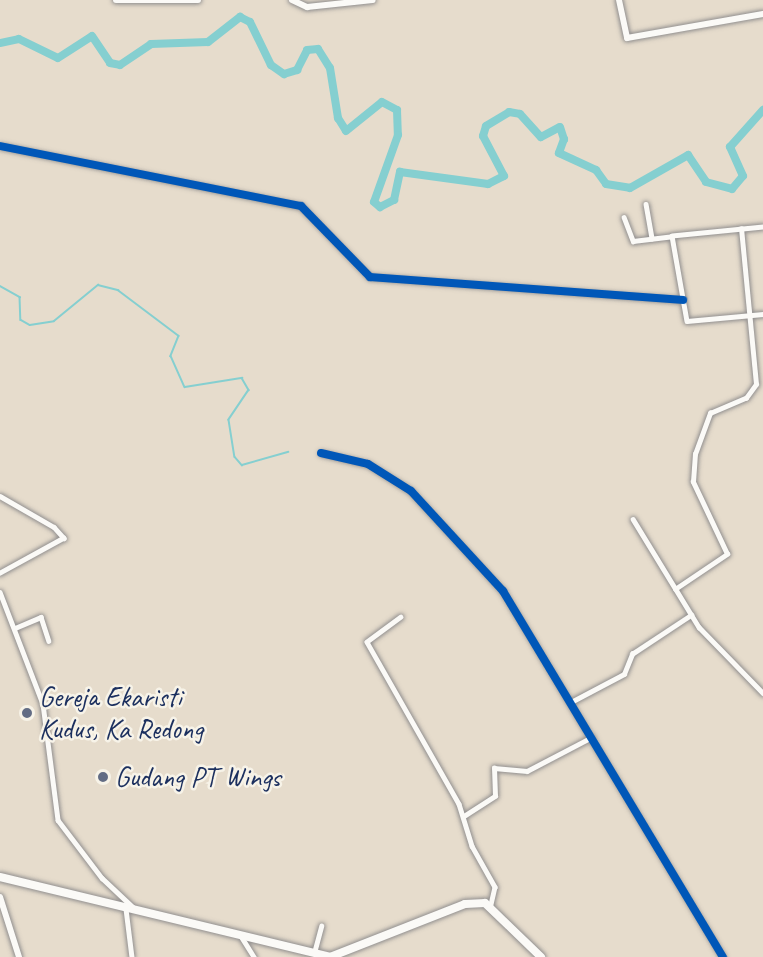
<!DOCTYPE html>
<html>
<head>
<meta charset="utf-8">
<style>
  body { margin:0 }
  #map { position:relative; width:763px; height:957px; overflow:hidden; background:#e6dccc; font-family:Caveat,sans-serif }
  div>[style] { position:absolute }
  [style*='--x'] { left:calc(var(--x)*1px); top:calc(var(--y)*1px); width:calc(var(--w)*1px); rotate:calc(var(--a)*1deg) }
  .stream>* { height:1.5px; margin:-0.75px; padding:0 0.75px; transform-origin:0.75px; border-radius:0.75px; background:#85cfd0 }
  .river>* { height:8px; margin:-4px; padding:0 4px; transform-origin:4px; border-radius:4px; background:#85cfd0 }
  .roads { filter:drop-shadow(0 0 2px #918f8f) drop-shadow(0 0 2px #918f8f) }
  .street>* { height:4.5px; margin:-2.25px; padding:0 2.25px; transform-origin:2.25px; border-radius:2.25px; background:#fbfaf7 }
  .secondary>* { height:6px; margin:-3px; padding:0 3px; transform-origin:3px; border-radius:3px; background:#fbfaf7 }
  .highway>* { height:8px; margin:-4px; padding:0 4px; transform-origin:4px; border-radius:4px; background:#fbfaf7 }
  .cycleway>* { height:8px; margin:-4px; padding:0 4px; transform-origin:4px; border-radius:4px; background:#0057b8 }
  .dots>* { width:16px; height:16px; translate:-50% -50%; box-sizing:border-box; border:3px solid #f7f3e8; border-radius:50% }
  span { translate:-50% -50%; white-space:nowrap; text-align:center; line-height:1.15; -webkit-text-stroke:5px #f7f3e8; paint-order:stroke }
  .poi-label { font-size:28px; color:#1b2f5e }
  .left { translate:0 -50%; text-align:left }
</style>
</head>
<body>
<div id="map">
  <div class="stream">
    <i style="--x:0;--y:286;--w:23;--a:29"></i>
    <i style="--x:20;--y:297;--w:23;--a:88"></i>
    <i style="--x:21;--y:320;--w:10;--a:29"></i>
    <i style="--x:30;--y:325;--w:24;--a:-9"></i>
    <i style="--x:54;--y:321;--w:57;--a:-39.3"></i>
    <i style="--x:98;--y:285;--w:21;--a:14"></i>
    <i style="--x:118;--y:290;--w:76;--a:37"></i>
    <i style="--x:179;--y:336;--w:22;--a:112"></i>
    <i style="--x:171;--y:356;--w:34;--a:66"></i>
    <i style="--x:185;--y:387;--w:58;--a:-9"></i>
    <i style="--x:242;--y:378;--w:14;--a:60"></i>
    <i style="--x:249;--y:390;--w:36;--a:124"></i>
    <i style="--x:229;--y:420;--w:37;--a:81"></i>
    <i style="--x:235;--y:457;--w:11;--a:49"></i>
    <i style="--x:242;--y:465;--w:48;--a:-15.8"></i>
  </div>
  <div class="river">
    <i style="--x:0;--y:43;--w:19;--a:-12"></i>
    <i style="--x:19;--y:39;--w:43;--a:26"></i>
    <i style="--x:58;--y:58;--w:40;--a:-32.9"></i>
    <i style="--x:92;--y:36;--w:32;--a:56"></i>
    <i style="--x:110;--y:63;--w:10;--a:11"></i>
    <i style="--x:120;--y:65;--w:37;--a:-34"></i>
    <i style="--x:151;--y:44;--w:57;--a:-2"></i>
    <i style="--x:208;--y:42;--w:41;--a:-38"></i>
    <i style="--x:240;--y:17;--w:11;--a:27"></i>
    <i style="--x:250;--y:22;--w:48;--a:64"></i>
    <i style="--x:271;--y:65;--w:16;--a:35"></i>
    <i style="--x:284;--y:74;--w:14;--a:-17"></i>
    <i style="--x:297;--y:70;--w:22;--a:-63"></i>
    <i style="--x:307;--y:50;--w:11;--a:-5"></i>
    <i style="--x:318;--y:49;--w:22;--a:58"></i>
    <i style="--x:330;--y:68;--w:51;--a:80.9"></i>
    <i style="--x:338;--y:118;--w:15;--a:58"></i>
    <i style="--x:346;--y:131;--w:46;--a:-38.9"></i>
    <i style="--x:382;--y:102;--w:17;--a:28"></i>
    <i style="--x:397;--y:110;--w:25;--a:88"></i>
    <i style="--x:398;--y:135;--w:71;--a:109.7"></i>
    <i style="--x:374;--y:202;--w:8;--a:40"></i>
    <i style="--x:380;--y:207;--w:16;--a:-27"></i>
    <i style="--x:394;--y:200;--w:29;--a:-78"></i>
    <i style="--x:400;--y:172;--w:89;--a:7.8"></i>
    <i style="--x:488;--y:184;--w:18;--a:-27"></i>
    <i style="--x:504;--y:176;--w:45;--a:-117.7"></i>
    <i style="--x:483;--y:136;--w:10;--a:-73"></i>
    <i style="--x:486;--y:126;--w:27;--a:-31"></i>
    <i style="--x:509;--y:112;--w:11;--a:10"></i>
    <i style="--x:520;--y:114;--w:31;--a:48"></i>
    <i style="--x:541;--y:137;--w:21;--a:-28"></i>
    <i style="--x:560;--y:127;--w:13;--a:72"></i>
    <i style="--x:564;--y:139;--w:15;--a:110"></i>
    <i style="--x:559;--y:153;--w:41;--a:24.7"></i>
    <i style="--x:596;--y:170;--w:17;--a:54"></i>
    <i style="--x:606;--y:184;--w:24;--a:9"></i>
    <i style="--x:630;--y:188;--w:67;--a:-29.6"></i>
    <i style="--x:688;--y:155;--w:32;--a:56"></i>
    <i style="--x:706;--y:182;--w:27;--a:15"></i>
    <i style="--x:732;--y:189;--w:17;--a:-50"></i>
    <i style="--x:743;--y:176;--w:32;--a:-114"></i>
    <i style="--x:730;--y:147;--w:50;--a:-48.3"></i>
  </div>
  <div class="roads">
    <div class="street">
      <i style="--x:0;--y:146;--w:307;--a:11.3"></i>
      <i style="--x:301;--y:206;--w:99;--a:45.8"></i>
      <i style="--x:370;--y:277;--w:314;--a:4.2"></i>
      <i style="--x:646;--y:204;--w:35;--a:80"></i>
      <i style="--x:624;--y:217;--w:26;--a:69"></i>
      <i style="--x:633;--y:241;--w:39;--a:-7"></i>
      <i style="--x:763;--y:227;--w:91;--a:174.4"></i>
      <i style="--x:672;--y:236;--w:86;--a:80"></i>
      <i style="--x:687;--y:321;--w:76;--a:-5.3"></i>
      <i style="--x:321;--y:453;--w:48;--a:13.2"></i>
      <i style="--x:368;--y:464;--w:51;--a:32.1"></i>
      <i style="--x:411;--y:491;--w:136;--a:47.4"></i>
      <i style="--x:503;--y:591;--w:427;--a:59"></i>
      <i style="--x:0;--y:496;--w:62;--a:29.9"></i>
      <i style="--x:54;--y:527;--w:15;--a:48"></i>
      <i style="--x:64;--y:538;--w:73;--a:151.3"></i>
      <i style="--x:633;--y:519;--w:127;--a:58.6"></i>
      <i style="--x:699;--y:627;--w:92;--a:45.9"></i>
      <i style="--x:675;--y:589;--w:63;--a:-33.9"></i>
      <i style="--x:727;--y:554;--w:80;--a:-115.3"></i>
      <i style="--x:693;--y:482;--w:28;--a:-86"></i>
      <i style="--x:695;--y:454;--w:44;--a:-69.9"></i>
      <i style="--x:710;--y:413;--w:39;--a:-23"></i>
      <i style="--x:746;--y:398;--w:17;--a:-54"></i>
      <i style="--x:756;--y:384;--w:156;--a:-95.5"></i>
      <i style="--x:0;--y:592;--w:120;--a:69"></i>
      <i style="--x:43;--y:704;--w:117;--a:82.6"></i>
      <i style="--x:58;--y:820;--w:73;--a:52.8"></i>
      <i style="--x:102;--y:878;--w:44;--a:43.2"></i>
      <i style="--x:401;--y:617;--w:42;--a:143.7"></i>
      <i style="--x:367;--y:642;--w:186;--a:60.4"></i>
      <i style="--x:459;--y:804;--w:44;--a:72.8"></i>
      <i style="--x:472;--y:846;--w:47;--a:60.7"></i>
      <i style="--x:495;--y:887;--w:18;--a:103"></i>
      <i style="--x:15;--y:628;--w:28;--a:-23"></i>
      <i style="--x:41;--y:617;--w:25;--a:72"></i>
      <i style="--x:571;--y:702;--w:60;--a:-27.8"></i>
      <i style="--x:624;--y:674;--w:22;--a:-68"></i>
      <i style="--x:632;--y:654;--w:71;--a:-33.5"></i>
      <i style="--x:464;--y:816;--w:37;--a:-33"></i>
      <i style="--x:495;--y:796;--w:28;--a:-92"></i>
      <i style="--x:494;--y:768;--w:33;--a:5"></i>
      <i style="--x:527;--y:771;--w:73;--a:-27.6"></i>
      <i style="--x:126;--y:909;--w:48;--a:82.9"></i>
      <i style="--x:241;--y:936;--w:25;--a:58"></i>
      <i style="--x:314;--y:953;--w:28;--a:-75"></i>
    </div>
    <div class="secondary">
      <i style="--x:116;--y:0;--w:82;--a:0"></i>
      <i style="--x:292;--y:0;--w:17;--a:25"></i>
      <i style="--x:307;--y:7;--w:66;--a:-6.1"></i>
      <i style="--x:619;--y:0;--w:39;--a:78"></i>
      <i style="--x:627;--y:38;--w:138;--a:-10"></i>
      <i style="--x:0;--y:897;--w:63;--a:72.4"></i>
    </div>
    <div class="highway">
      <i style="--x:0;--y:877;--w:340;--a:13.6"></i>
      <i style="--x:330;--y:957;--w:145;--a:-21.4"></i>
      <i style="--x:465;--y:904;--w:20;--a:-3"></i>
      <i style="--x:485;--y:903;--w:78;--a:44"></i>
    </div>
  </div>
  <div class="cycleway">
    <i style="--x:0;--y:146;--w:307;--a:11.3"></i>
    <i style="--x:301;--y:206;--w:99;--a:45.8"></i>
    <i style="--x:370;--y:277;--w:314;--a:4.2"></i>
    <i style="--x:321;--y:453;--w:48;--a:13.2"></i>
    <i style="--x:368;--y:464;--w:51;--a:32.1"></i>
    <i style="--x:411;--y:491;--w:136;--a:47.4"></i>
    <i style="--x:503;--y:591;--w:427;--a:59"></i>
  </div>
  <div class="dots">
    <i style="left:27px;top:713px;background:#626c84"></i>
    <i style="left:103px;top:777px;background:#626c84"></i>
  </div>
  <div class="poi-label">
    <span class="left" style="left:39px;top:713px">Gereja Ekaristi<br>Kudus, Ka Redong</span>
    <span class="left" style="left:115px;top:777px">Gudang PT Wings</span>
  </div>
</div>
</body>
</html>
